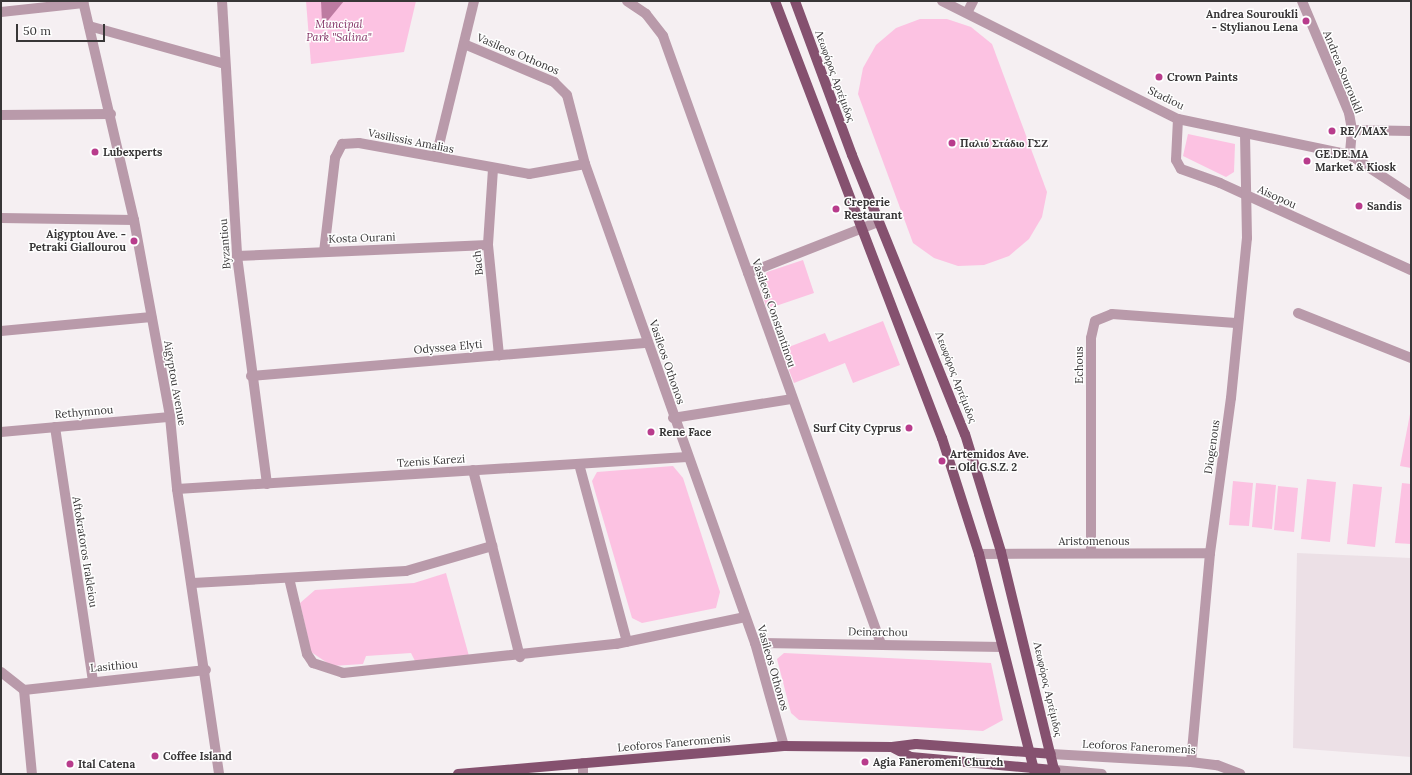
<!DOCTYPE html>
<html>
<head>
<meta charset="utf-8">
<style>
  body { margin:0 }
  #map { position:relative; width:1412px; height:775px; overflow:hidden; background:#f5eff2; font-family:Lora,serif }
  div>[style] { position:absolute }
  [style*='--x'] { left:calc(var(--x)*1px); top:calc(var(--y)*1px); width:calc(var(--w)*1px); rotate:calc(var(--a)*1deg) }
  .built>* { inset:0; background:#ece0e6 }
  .green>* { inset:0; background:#fcc2e2 }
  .water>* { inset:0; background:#bd7ba1 }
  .minor>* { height:10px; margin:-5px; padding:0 5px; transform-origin:5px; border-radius:5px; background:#b99aaa }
  .major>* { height:10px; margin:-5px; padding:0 5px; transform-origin:5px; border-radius:5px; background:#85516f }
  .dots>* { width:11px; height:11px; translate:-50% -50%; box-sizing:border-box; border:2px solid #fefefe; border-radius:50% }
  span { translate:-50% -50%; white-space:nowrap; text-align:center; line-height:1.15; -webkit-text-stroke:3px #fefefe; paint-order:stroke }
  .poi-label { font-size:11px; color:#383637; font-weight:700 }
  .right { translate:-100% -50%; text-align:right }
  .left { translate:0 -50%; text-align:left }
  .park-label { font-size:11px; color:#843366; font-style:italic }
  .street-label { font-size:11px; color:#383637 }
  .frame { position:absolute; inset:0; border:2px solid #383637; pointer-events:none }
  .scale { position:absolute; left:16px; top:24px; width:89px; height:18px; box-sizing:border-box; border:2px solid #383637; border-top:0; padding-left:5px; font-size:12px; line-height:14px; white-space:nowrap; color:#383637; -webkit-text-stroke:3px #fefefe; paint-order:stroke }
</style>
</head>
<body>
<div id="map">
  <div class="built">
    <i style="clip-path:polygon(1297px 553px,1411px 558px,1411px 757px,1293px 748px)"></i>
  </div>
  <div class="green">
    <i style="clip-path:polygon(306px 1px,416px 1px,404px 52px,311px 64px)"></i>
    <i style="clip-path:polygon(920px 19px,947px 19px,971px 27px,992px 44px,1047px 192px,1042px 217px,1029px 239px,1009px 256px,984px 265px,958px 266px,934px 258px,913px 243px,858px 94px,863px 68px,876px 45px,896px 28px)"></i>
    <i style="clip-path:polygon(1188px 134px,1235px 144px,1234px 172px,1226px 177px,1183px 156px)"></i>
    <i style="clip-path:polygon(803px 260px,814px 293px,767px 309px,759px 285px,767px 272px)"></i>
    <i style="clip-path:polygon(883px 321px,900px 365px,853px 383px,845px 363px,794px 383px,781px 350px,825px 333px,829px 342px)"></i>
    <i style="clip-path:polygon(1411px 409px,1411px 468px,1400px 466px)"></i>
    <i style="clip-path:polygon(673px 466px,683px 478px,720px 592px,716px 608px,642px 623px,632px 618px,592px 481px,597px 472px)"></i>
    <i style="clip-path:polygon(1307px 479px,1336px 482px,1330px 542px,1301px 539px)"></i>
    <i style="clip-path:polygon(1233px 481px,1253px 483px,1249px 526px,1229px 525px)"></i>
    <i style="clip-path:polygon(1256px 483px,1276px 485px,1272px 529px,1252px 527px)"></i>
    <i style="clip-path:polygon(1402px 483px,1411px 484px,1411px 544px,1395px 543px)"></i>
    <i style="clip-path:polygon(1353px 484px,1382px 487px,1375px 547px,1347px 544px)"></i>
    <i style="clip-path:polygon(1278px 486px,1298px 488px,1294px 532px,1274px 530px)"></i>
    <i style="clip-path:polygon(446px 573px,469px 656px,415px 661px,411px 653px,366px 656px,363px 664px,332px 666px,311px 652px,300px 603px,315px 590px,414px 583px)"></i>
    <i style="clip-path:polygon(784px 653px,991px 663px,1003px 720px,983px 731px,799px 720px,791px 713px,777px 659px)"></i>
  </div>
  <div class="water">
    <i style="clip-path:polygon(321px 1px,344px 1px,325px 24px,322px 23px)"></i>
  </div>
  <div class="minor">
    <i style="--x:83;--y:1;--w:225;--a:76.9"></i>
    <i style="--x:134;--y:220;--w:200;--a:79.6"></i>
    <i style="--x:170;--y:417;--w:72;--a:84.4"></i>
    <i style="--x:177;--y:489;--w:288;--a:81.6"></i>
    <i style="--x:222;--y:1;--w:255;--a:86.6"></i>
    <i style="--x:237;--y:256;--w:230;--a:82.5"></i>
    <i style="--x:627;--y:1;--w:23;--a:34"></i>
    <i style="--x:646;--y:14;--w:28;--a:52"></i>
    <i style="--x:663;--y:36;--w:646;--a:70.27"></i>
    <i style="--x:942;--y:1;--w:264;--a:26.6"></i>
    <i style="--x:1178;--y:119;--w:176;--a:11.8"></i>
    <i style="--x:1350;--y:155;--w:73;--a:33.3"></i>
    <i style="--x:1302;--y:1;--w:121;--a:67.2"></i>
    <i style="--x:1349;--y:113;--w:17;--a:80"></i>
    <i style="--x:1352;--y:130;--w:25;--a:95"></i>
    <i style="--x:968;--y:11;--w:11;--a:-63"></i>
    <i style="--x:1;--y:12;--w:83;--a:-6.2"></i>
    <i style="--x:89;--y:26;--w:141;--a:15.6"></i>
    <i style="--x:464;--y:44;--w:98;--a:22.9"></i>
    <i style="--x:554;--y:82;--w:18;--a:45"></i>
    <i style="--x:567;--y:95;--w:71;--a:75.4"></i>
    <i style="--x:585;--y:164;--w:508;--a:70.46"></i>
    <i style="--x:755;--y:643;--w:107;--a:74.3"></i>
    <i style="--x:1;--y:115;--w:110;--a:-0.5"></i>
    <i style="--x:1178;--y:119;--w:41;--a:92.8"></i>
    <i style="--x:1176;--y:160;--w:10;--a:61"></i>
    <i style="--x:1181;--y:169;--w:41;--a:19.7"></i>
    <i style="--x:1220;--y:183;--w:210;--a:24.5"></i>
    <i style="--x:1352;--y:130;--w:59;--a:1"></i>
    <i style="--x:436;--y:157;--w:161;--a:-76.3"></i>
    <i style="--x:493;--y:169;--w:76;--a:93.8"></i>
    <i style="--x:488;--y:245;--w:111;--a:84.3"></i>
    <i style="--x:1;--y:218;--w:133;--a:0.9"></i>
    <i style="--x:324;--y:252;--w:95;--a:-83.3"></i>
    <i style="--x:335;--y:158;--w:16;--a:-63"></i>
    <i style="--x:342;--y:144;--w:17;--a:-3"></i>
    <i style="--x:359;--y:143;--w:173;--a:10.3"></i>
    <i style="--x:529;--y:174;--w:57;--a:-10.1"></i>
    <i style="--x:237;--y:256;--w:251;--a:-2.5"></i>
    <i style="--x:748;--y:273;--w:140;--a:-21.4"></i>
    <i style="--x:1298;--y:313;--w:122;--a:21.7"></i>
    <i style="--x:1;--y:331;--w:151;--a:-5.3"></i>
    <i style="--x:251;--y:376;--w:398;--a:-4.8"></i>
    <i style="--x:673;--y:418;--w:121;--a:-9.1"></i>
    <i style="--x:55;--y:427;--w:256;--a:81.5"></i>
    <i style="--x:1;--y:432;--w:170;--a:-5.1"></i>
    <i style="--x:579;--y:464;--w:184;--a:74.9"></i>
    <i style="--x:473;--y:470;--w:193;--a:75.9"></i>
    <i style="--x:177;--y:489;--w:511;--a:-3.59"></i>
    <i style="--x:1091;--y:553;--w:215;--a:-90"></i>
    <i style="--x:1091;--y:338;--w:17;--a:-77"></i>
    <i style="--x:1095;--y:321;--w:18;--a:-22"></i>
    <i style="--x:1112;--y:314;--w:124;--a:4.2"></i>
    <i style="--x:979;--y:554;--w:231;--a:-0.2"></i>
    <i style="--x:289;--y:578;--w:78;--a:76.7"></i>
    <i style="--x:307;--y:654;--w:11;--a:56"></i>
    <i style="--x:313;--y:663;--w:32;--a:18"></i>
    <i style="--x:343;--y:673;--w:275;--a:-6.1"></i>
    <i style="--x:616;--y:644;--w:132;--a:-11.8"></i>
    <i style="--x:193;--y:583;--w:213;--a:-3.2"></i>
    <i style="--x:406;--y:571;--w:90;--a:-16.2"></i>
    <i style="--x:755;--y:643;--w:247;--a:0.9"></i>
    <i style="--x:1;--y:672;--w:29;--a:38"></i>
    <i style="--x:24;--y:690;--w:84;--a:84.6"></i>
    <i style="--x:24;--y:690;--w:183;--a:-6.3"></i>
    <i style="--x:1051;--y:754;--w:140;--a:3.3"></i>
    <i style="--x:1191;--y:762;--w:26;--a:7"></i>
    <i style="--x:1217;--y:765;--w:25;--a:21"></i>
    <i style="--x:1191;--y:762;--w:210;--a:-84.8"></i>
    <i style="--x:1210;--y:553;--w:156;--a:-82.3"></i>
    <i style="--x:1231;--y:398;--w:161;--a:-84.3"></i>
    <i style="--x:1247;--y:238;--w:104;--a:-91.1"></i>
    <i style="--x:583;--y:763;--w:11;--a:90"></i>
    <i style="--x:1055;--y:770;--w:47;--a:4.9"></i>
  </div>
  <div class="major">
    <i style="--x:775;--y:1;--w:468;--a:69.1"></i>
    <i style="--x:942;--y:438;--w:122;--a:72.3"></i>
    <i style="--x:979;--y:554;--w:227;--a:75.7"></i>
    <i style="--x:795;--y:1;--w:164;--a:69.7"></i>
    <i style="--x:852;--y:155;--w:301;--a:68"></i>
    <i style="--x:965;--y:434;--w:123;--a:73"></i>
    <i style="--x:1001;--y:552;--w:228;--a:76.3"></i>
    <i style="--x:892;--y:747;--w:21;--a:28"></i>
    <i style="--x:911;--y:757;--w:145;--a:5.2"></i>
    <i style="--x:458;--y:774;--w:327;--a:-4.9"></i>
    <i style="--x:784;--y:746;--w:108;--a:0.5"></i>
    <i style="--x:892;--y:747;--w:24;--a:-7"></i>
    <i style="--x:916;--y:744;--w:135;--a:4.2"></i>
  </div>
  <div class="dots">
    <i style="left:1306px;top:21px;background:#b83c8c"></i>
    <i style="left:1159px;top:77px;background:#b83c8c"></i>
    <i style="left:1332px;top:131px;background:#b83c8c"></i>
    <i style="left:952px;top:143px;background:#b83c8c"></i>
    <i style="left:95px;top:152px;background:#b83c8c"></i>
    <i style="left:1307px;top:161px;background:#b83c8c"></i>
    <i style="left:1359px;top:206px;background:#b83c8c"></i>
    <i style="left:836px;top:209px;background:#b83c8c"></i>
    <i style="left:134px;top:241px;background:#b83c8c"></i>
    <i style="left:909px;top:428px;background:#b83c8c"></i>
    <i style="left:651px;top:432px;background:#b83c8c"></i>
    <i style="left:942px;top:461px;background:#b83c8c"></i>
    <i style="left:155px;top:756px;background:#b83c8c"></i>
    <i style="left:865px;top:762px;background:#b83c8c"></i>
    <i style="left:70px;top:764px;background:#b83c8c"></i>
  </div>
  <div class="poi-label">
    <span class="right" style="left:1298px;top:21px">Andrea Souroukli<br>- Stylianou Lena</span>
    <span class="left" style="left:1167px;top:77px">Crown Paints</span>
    <span class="left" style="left:1340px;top:131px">RE/MAX</span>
    <span class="left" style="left:960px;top:143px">Παλιό Στάδιο ΓΣΖ</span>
    <span class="left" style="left:103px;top:152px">Lubexperts</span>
    <span class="left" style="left:1315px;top:161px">GE.DE.MA<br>Market &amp; Kiosk</span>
    <span class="left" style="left:844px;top:209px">Creperie<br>Restaurant</span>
    <span class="left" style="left:1367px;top:206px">Sandis</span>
    <span class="right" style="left:126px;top:241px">Aigyptou Ave. -<br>Petraki Giallourou</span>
    <span class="right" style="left:901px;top:428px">Surf City Cyprus</span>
    <span class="left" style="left:659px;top:432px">Rene Face</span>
    <span class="left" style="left:950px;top:461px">Artemidos Ave.<br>- Old G.S.Z. 2</span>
    <span class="left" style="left:163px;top:756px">Coffee Island</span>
    <span class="left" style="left:873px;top:762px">Agia Faneromeni Church</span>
    <span class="left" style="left:78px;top:764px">Ital Catena</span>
  </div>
  <div class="park-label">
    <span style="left:339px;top:31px">Muncipal<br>Park "Salina"</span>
  </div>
  <div class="street-label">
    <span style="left:518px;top:54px;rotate:23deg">Vasileos Othonos</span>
    <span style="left:1343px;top:72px;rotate:68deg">Andrea Souroukli</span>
    <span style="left:835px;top:76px;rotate:70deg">Λεωφόρος Αρτέμιδος</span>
    <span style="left:1166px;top:98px;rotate:26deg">Stadiou</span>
    <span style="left:411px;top:141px;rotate:11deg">Vasilissis Amalias</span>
    <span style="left:1277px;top:197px;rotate:24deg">Aisopou</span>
    <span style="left:362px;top:238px;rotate:-2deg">Kosta Ourani</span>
    <span style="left:225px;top:244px;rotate:-94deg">Byzantiou</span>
    <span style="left:478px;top:263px;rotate:-96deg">Bach</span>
    <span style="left:774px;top:313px;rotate:71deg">Vasileos Constantinou</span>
    <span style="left:448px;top:347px;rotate:-5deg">Odyssea Elyti</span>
    <span style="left:667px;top:362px;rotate:71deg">Vasileos Othonos</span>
    <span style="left:1079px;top:365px;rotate:-90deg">Echous</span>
    <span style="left:956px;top:377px;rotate:69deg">Λεωφόρος Αρτέμιδος</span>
    <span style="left:175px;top:383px;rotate:80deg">Aigyptou Avenue</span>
    <span style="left:84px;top:412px;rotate:-5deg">Rethymnou</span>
    <span style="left:1212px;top:447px;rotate:-82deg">Diogenous</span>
    <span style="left:431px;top:461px;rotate:-4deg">Tzenis Karezi</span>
    <span style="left:1094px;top:541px">Aristomenous</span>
    <span style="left:85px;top:552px;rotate:81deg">Aftokratoros Irakleiou</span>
    <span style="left:878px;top:632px;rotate:1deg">Deinarchou</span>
    <span style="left:114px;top:666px;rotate:-5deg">Lasithiou</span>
    <span style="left:773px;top:668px;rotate:74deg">Vasileos Othonos</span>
    <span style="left:1048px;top:689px;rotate:77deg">Λεωφόρος Αρτέμιδος</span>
    <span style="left:674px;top:743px;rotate:-5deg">Leoforos Faneromenis</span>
    <span style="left:1139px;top:747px;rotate:3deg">Leoforos Faneromenis</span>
  </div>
  <div class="frame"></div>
  <div class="scale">50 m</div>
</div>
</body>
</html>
